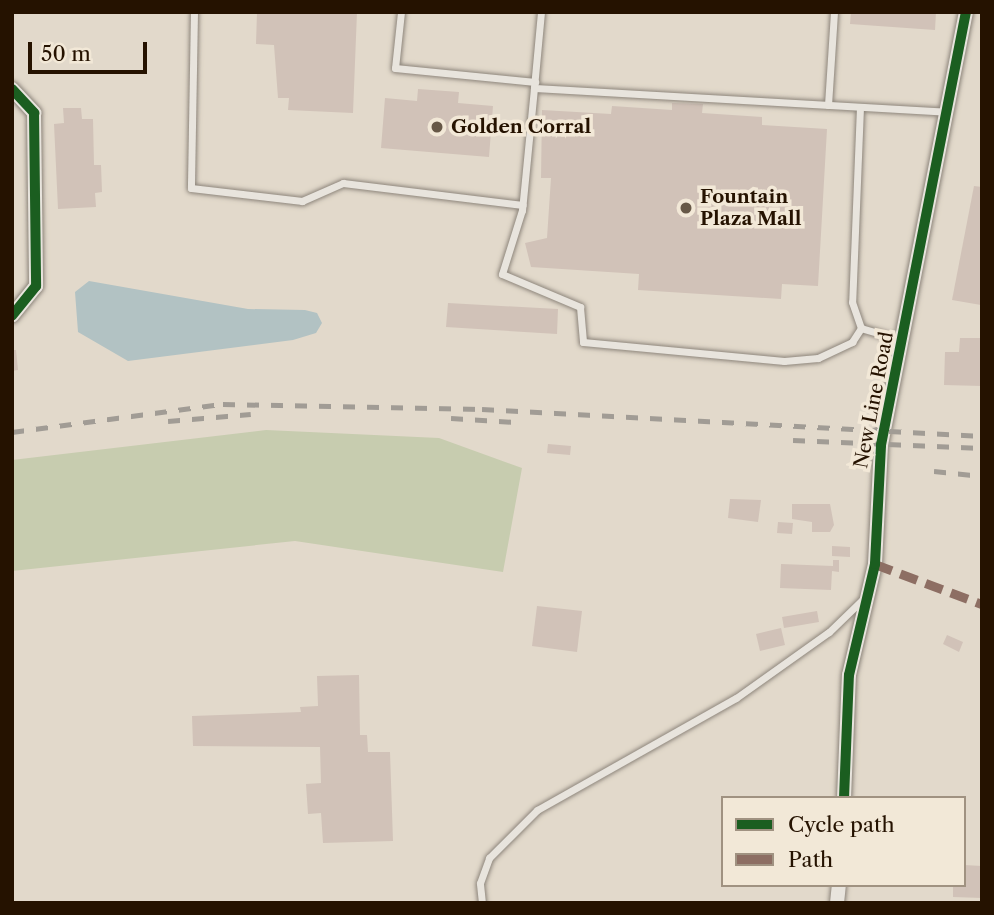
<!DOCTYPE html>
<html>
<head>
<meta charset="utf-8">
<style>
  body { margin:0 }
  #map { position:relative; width:994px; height:915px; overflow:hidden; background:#e2d9cb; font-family:"Libre Caslon Text",serif }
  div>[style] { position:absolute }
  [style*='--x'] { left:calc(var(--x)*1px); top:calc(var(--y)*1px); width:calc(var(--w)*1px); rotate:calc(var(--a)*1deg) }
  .green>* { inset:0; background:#c7ccaf }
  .water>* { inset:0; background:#b2c2c3 }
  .building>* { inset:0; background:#d1c2b8 }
  .roads { filter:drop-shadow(0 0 2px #8e867c) drop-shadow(0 0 2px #8e867c) }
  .lane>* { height:7px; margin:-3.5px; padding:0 3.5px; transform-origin:3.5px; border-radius:3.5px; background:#e8e4dd }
  .street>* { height:14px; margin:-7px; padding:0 7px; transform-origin:7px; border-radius:7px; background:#e8e4dd }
  .rail>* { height:4.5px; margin-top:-2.25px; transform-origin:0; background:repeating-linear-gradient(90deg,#a19c95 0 12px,transparent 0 24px) }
  .quiet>* { height:9px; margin-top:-4.5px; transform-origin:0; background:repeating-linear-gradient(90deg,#8d6e63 0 18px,transparent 0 27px) }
  .cycleway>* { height:10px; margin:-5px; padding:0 5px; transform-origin:5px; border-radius:5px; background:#1b5e20 }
  .dots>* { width:19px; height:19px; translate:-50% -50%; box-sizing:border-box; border:4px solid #f2e8d7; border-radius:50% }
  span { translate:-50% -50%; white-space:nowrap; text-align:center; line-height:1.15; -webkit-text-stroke:7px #f2e8d7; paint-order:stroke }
  .poi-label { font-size:19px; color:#251200; font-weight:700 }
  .left { translate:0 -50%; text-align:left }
  .street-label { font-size:19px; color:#251200 }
  .frame { position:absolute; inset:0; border:14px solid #251200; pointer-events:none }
  .legend { position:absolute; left:721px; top:796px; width:245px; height:91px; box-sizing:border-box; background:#f2e8d7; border:2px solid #a09281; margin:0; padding:9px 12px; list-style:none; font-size:21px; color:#251200 }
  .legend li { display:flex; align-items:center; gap:14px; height:35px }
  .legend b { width:35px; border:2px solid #a09281 }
  .scale { position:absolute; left:28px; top:42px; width:119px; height:32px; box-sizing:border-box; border:4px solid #251200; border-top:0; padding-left:9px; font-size:21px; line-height:24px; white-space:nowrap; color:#251200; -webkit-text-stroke:5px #f2e8d7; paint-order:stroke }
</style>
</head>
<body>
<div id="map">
  <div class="green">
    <i style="clip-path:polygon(266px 430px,439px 438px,522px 468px,503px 572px,295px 541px,12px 571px,12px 460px)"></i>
  </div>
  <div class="water">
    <i style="clip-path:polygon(89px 281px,248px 309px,305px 310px,317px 313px,322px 323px,316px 333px,293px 340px,128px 361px,78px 332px,75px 292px)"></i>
  </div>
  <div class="building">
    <i style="clip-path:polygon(257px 12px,357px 12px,353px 113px,288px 110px,289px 98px,278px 98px,274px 45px,256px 44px)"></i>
    <i style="clip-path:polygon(851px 12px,936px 12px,935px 30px,850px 24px)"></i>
    <i style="clip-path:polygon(418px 89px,459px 92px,458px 103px,493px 106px,489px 157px,381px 148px,385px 98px,417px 101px)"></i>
    <i style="clip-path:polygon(672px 103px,703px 104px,702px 113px,762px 117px,762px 125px,827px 129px,818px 286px,782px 284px,781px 299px,638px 290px,639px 274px,531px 267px,525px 243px,547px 238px,551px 178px,541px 178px,542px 110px,611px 114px,612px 106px,672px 110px)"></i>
    <i style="clip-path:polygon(63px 108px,81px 108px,82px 119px,93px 119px,94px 165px,101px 165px,102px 192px,95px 193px,96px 207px,58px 209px,54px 124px,64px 123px)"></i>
    <i style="clip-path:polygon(974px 186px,982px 187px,981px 305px,952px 300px)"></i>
    <i style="clip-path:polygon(448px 303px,558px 309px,557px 334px,446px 327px)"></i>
    <i style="clip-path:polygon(960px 338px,982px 338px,982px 386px,944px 385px,945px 352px,959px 352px)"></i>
    <i style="clip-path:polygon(12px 350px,16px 350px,18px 370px,12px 371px)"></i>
    <i style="clip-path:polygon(548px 444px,571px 446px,570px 455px,547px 453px)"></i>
    <i style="clip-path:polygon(730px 499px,761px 500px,758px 522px,728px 518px)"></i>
    <i style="clip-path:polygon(792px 504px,830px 504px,834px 525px,830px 532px,812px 532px,812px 522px,792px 519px)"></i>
    <i style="clip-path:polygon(778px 522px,793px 523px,792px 534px,777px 533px)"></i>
    <i style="clip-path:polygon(832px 546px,850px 547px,850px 557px,832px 556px)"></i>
    <i style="clip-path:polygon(833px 560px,839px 560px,839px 572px,832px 571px,831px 590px,780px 588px,781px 564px,833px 566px)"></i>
    <i style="clip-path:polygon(537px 606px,582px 611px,577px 652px,532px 646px)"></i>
    <i style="clip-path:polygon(817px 611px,819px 622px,784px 628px,782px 617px)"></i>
    <i style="clip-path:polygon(781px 628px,785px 645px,760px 651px,756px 634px)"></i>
    <i style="clip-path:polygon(947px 635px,963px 642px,959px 652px,943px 644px)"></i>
    <i style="clip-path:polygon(359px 675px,360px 735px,367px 735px,368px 752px,390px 752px,393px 841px,323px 843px,321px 813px,308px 814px,306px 784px,321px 783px,320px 747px,193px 746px,192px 716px,301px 712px,300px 707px,318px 706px,317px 676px)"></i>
    <i style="clip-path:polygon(964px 865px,982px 866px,982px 898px,953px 897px,953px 885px,964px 885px)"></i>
  </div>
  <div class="roads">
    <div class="lane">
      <i style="--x:194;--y:12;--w:176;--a:91"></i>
      <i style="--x:191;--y:188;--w:112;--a:6.7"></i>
      <i style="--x:302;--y:201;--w:45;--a:-23.7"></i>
      <i style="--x:343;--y:183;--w:181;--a:7"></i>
      <i style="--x:401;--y:12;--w:56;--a:96.1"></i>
      <i style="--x:395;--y:68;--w:141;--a:5.7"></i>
      <i style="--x:541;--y:12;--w:76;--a:95.3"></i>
      <i style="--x:534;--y:88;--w:414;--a:3.3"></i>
      <i style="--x:534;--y:88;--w:123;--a:95.6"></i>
      <i style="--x:522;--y:210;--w:67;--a:107.4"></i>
      <i style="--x:502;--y:274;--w:85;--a:22.9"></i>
      <i style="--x:580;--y:307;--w:35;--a:85"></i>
      <i style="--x:583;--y:342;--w:202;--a:5.4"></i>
      <i style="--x:784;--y:361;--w:34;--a:-5"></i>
      <i style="--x:818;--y:358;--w:38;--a:-25"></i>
      <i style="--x:852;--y:342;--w:17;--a:-57"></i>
      <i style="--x:828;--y:105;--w:93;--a:-86.3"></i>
      <i style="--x:860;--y:107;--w:195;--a:92.3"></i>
      <i style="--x:852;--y:302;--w:28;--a:71"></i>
      <i style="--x:861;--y:328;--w:43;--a:16.3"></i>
      <i style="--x:482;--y:903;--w:20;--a:-96"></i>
      <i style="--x:480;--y:883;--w:27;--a:-70"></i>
      <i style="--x:489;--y:858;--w:68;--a:-45"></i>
      <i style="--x:537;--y:810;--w:228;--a:-29.4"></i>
      <i style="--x:736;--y:698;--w:114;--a:-35.4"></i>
      <i style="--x:829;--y:632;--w:47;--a:-44.1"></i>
    </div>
    <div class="street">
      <i style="--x:12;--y:89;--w:33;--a:47"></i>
      <i style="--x:34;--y:113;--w:173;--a:89.3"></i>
      <i style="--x:36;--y:286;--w:38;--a:129"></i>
      <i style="--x:844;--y:798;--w:123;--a:-87.7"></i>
      <i style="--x:849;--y:675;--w:114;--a:-76.8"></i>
      <i style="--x:875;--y:564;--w:119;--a:-87.1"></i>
      <i style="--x:881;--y:445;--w:441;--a:-78.9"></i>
      <i style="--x:837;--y:903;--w:18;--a:-84"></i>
    </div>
  </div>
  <div class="rail">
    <i style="--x:451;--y:418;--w:63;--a:3.6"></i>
    <i style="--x:168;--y:421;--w:83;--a:-4.8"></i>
    <i style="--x:12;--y:432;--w:213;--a:-7.6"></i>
    <i style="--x:223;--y:404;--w:259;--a:1.1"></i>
    <i style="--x:482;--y:409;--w:501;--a:3.09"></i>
    <i style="--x:793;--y:440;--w:189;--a:2.4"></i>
    <i style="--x:934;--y:471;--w:48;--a:5.9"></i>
  </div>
  <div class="quiet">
    <i style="--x:875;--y:564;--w:114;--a:20.5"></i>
  </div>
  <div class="cycleway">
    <i style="--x:12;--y:89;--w:33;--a:47"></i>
    <i style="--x:34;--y:113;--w:173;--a:89.3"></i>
    <i style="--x:36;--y:286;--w:38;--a:129"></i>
    <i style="--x:844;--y:798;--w:123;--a:-87.7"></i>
    <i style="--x:849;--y:675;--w:114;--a:-76.8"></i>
    <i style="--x:875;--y:564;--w:119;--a:-87.1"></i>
    <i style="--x:881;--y:445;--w:441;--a:-78.9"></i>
  </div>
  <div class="dots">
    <i style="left:437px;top:127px;background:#675847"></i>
    <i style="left:686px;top:208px;background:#675847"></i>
  </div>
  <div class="poi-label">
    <span class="left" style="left:451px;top:127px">Golden Corral</span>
    <span class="left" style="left:700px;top:208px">Fountain<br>Plaza Mall</span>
  </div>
  <div class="street-label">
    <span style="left:874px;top:400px;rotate:-79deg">New Line Road</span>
  </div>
  <div class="frame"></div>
  <ul class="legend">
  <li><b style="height:9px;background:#1b5e20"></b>Cycle path</li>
  <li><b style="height:9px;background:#8d6e63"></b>Path</li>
  </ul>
  <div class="scale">50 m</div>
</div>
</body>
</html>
